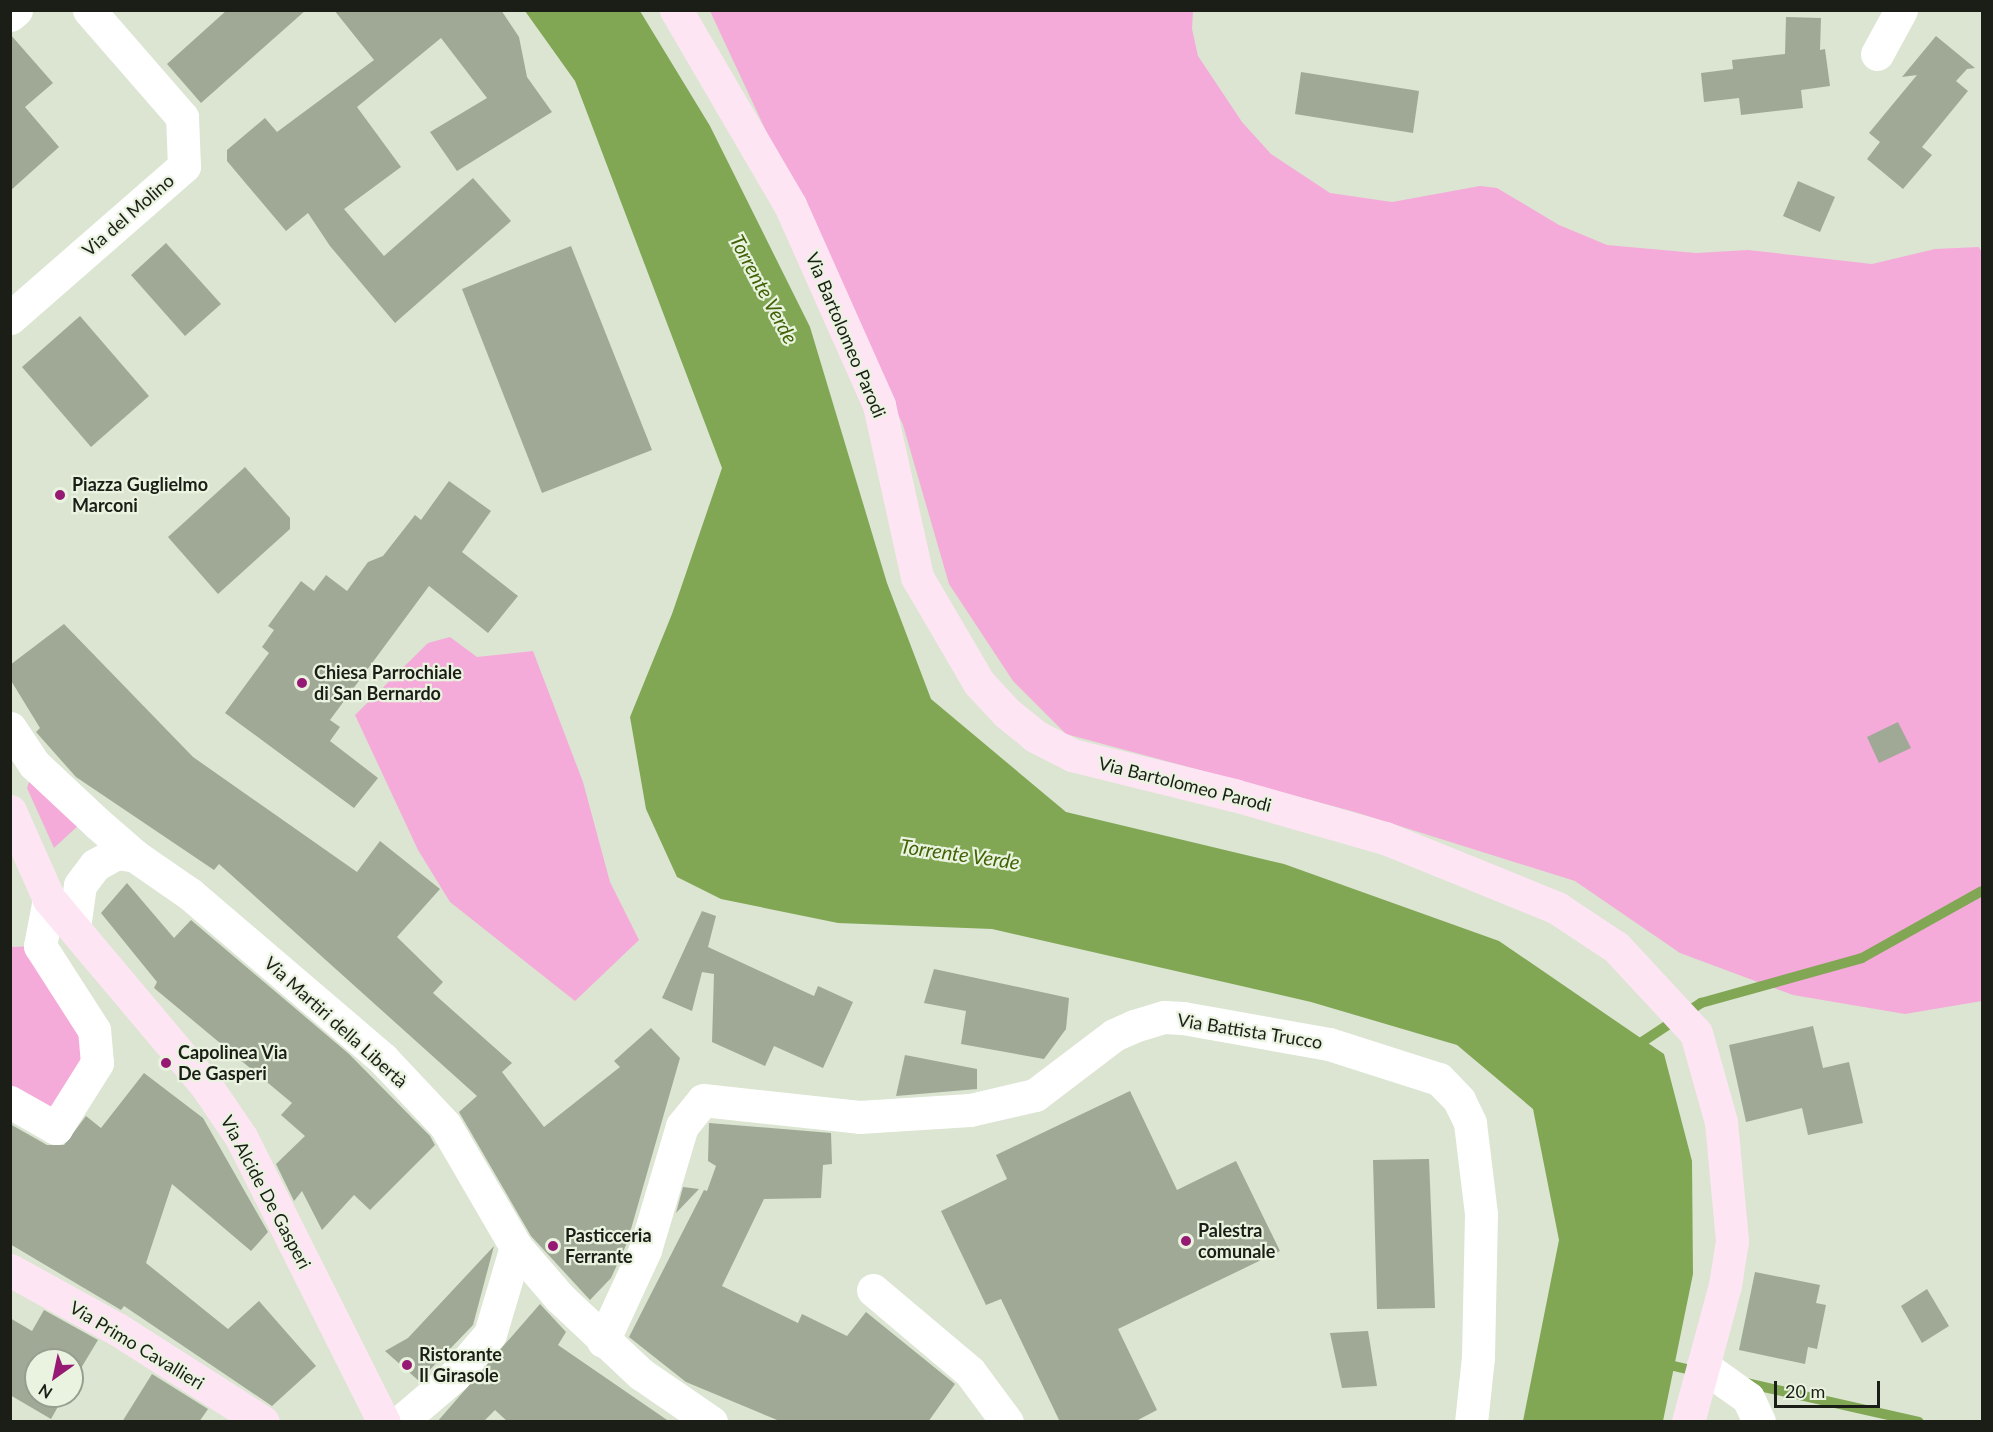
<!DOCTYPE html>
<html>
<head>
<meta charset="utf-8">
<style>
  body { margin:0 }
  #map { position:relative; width:1993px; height:1432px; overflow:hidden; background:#dbe5d2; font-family:Lato,sans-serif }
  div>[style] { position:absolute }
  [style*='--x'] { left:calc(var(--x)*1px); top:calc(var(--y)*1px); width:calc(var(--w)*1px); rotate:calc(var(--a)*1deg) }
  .green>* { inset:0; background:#f5abd9 }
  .water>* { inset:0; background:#81a755 }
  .stream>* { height:10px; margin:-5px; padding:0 5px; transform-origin:5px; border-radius:5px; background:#81a755 }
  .building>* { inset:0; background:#9fa996 }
  .minor>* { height:33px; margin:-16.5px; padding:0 16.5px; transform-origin:16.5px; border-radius:16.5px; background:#fff }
  .tertiary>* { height:33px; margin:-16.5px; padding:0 16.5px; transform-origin:16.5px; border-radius:16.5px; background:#fff }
  .secondary>* { height:33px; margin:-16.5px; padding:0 16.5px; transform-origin:16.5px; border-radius:16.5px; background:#fee5f4 }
  .dots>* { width:16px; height:16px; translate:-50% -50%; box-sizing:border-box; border:3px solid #e9f3df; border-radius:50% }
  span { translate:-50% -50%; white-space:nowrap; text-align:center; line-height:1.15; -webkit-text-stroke:4.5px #e9f3df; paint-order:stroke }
  .street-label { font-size:18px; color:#1b1e17 }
  .poi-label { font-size:18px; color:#1b1e17; font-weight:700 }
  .left { translate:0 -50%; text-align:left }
  .water-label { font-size:20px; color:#416306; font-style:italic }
  .frame { position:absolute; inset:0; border:12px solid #1b1e17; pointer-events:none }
  .north { position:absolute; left:24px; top:1348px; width:60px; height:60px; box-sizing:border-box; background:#e9f3df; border:2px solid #979e8f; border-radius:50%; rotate:213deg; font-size:16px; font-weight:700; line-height:24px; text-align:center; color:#1b1e17 }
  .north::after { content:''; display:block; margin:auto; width:21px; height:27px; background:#961a74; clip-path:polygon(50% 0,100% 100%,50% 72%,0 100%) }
  .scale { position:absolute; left:1774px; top:1381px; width:106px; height:27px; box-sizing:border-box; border:3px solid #1b1e17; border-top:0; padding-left:8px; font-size:18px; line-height:21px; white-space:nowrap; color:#1b1e17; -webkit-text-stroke:4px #e9f3df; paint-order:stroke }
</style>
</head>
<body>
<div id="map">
  <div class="green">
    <i style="clip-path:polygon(710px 11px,1193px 11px,1192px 29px,1198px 56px,1242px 122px,1271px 154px,1330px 193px,1392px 202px,1480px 186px,1497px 188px,1559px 225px,1607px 245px,1696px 253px,1748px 250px,1872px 264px,1935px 249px,1979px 247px,1982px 253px,1982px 1001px,1905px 1014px,1793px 995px,1680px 953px,1575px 881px,1355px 812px,1066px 734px,1013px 681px,949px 584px,903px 425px)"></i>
    <i style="clip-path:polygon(450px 637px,477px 657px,533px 651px,583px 782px,610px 882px,639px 940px,575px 1001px,450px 902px,418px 850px,355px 715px,428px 643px)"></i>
    <i style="clip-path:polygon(30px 779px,80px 824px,54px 848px,27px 788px)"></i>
    <i style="clip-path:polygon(40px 946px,94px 1030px,56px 1128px,11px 1102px,11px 947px)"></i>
  </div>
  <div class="water">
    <i style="clip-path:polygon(525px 11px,640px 11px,710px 126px,810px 327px,887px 583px,931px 699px,1066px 812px,1284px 864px,1499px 941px,1664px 1054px,1692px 1161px,1693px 1274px,1663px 1421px,1523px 1421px,1559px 1240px,1533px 1109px,1457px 1045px,1311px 1002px,992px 929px,838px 923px,721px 899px,677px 877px,646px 809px,630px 717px,672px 614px,722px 468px,575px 81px)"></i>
  </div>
  <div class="stream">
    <i style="--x:1633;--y:1048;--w:82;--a:-33.5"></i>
    <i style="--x:1701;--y:1003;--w:167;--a:-15.6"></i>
    <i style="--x:1862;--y:958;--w:137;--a:-29.2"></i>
    <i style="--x:1661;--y:1363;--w:39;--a:13"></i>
    <i style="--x:1746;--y:1383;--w:177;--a:12.7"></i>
  </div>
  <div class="building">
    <i style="clip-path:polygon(227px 10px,306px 10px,201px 103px,167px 64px)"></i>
    <i style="clip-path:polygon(334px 10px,501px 10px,519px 37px,527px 77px,552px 112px,457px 171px,430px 132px,487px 98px,441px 38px,357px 107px,401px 167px,344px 209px,384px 256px,473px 178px,511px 221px,395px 323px,330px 246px,308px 213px,286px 231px,227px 161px,227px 150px,265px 118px,277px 132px,374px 60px)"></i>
    <i style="clip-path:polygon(1786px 17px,1821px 18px,1820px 50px,1825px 49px,1830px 86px,1801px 90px,1803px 108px,1741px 115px,1739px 98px,1704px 102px,1701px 73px,1733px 69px,1732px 60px,1785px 54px)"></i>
    <i style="clip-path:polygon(10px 34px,53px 83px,25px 107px,59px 147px,10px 191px)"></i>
    <i style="clip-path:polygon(1936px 36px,1975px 68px,1967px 69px,1956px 81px,1968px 91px,1922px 147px,1932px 155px,1903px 189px,1867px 159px,1880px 142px,1869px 133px,1917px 75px,1902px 77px)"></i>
    <i style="clip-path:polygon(1301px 72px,1419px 91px,1413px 133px,1295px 114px)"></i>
    <i style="clip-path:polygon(1798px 181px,1835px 197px,1820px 232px,1783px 216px)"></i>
    <i style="clip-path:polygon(166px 243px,221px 304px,185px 336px,131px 275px)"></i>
    <i style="clip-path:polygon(571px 246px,652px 450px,542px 493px,462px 289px)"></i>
    <i style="clip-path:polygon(80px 316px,149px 396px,91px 447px,22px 367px)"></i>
    <i style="clip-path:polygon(245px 467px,290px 518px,290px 529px,218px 594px,168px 537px)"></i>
    <i style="clip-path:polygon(449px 481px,491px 511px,462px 552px,518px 596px,488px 633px,429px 586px,330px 720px,340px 727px,330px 741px,378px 778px,354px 808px,225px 713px,269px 653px,262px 647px,274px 630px,268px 626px,301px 581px,314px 591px,326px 575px,347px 591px,368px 562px,383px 556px,415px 515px,421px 520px)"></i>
    <i style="clip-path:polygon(64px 624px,193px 757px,357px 872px,380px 841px,440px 889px,397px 937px,443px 982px,433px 993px,512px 1063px,502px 1072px,544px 1127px,620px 1067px,614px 1061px,651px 1028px,680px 1058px,627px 1243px,611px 1278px,590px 1300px,531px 1236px,459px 1112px,477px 1096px,219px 864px,214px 870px,76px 777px,36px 732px,40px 728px,10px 679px,10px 665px)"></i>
    <i style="clip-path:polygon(1898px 722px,1911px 748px,1879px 763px,1867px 737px)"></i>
    <i style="clip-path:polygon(127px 883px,174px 938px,191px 920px,349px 1054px,430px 1136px,435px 1145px,370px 1210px,354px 1195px,322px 1230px,302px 1191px,294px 1201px,276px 1164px,305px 1136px,281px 1115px,292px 1103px,154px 988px,157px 982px,101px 913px)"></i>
    <i style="clip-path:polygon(702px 911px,716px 916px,708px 947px,814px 996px,818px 986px,853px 1002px,823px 1068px,774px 1046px,765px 1066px,712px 1042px,714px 974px,702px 972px,692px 1011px,662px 998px)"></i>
    <i style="clip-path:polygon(934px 969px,1069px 998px,1066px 1029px,1044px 1059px,961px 1044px,966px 1011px,924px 1003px)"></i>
    <i style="clip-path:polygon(1813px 1026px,1823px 1068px,1849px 1062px,1863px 1123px,1808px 1135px,1802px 1108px,1746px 1122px,1729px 1045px)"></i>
    <i style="clip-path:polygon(905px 1055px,977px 1069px,977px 1089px,896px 1096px)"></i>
    <i style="clip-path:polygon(144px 1073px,203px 1118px,268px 1232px,251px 1251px,172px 1184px,146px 1263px,228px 1329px,259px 1301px,316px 1366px,272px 1406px,124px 1306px,121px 1310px,10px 1244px,10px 1124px,47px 1145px,64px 1145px,86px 1116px,101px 1128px)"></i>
    <i style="clip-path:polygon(1130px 1091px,1177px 1190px,1236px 1161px,1280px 1251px,1118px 1329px,1157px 1410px,1134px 1422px,1060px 1422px,1001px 1299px,986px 1305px,941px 1211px,1007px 1179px,996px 1155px)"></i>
    <i style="clip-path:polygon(709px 1123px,831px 1133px,832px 1164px,823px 1165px,821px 1198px,764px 1199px,722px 1286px,798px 1323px,802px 1314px,847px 1336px,866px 1312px,955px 1384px,928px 1422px,782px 1422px,686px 1382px,629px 1337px,704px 1190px,707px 1191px,716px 1166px,708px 1161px)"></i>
    <i style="clip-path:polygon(1429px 1159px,1435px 1308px,1377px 1309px,1373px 1160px)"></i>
    <i style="clip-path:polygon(683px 1187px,699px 1189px,676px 1213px)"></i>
    <i style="clip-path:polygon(494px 1246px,473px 1325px,419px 1381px,385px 1351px,408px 1338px)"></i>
    <i style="clip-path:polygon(1755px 1272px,1820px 1285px,1816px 1303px,1826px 1305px,1817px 1349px,1808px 1347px,1805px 1364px,1739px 1350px)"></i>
    <i style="clip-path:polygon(1927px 1289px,1949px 1326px,1922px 1343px,1901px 1306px)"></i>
    <i style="clip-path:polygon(540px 1304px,566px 1332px,558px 1345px,670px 1422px,508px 1422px,495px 1410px,483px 1422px,437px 1422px)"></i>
    <i style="clip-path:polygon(44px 1310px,98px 1340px,72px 1383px,72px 1360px,36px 1360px,36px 1396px,64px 1396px,51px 1419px,10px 1395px,10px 1318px,32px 1331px)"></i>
    <i style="clip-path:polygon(1368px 1331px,1377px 1386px,1342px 1388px,1330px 1333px)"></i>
    <i style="clip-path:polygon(152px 1374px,208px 1409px,199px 1422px,122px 1422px)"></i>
  </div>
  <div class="minor">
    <i style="--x:10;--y:15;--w:8;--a:-40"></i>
    <i style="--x:1877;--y:54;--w:50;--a:-61.4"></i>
    <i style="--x:10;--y:318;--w:231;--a:-41.1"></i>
    <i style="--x:184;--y:166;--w:49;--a:-92.3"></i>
    <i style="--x:182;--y:117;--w:142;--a:-131"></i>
    <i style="--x:10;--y:1102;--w:53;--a:29.5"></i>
    <i style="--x:56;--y:1128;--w:77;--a:-57.8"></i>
    <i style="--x:97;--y:1063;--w:33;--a:-95"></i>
    <i style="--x:94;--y:1030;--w:100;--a:-122.7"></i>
    <i style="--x:40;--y:946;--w:48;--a:-79.2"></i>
    <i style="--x:873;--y:1290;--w:127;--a:40.2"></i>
    <i style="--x:970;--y:1372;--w:62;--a:53.5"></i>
    <i style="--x:603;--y:1341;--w:100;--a:-65.2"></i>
    <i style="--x:645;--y:1250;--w:129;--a:-73.4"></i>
    <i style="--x:682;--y:1126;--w:33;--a:-51"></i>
    <i style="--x:703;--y:1100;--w:157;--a:6.2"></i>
    <i style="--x:859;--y:1117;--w:111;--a:-3.6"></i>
    <i style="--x:970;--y:1110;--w:67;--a:-13"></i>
    <i style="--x:1035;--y:1095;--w:99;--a:-37.2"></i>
    <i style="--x:1114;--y:1035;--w:22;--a:-24"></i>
    <i style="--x:1134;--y:1026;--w:31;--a:-17"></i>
    <i style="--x:1164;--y:1017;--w:19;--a:3"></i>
    <i style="--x:1183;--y:1018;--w:148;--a:10.1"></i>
    <i style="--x:1329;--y:1044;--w:115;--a:17.7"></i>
    <i style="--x:1439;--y:1079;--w:29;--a:46"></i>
    <i style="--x:1459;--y:1100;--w:25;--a:64"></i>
    <i style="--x:1470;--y:1123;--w:92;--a:83.1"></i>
    <i style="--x:1481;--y:1214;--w:143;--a:91.2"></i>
    <i style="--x:1478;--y:1357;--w:65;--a:96.1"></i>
    <i style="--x:400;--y:1422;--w:71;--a:-40.4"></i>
    <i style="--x:454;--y:1376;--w:55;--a:-49.4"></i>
    <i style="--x:490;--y:1334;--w:91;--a:-73.4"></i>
  </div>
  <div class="tertiary">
    <i style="--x:10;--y:728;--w:43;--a:56.3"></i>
    <i style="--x:34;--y:764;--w:86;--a:43.1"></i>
    <i style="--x:97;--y:823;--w:50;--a:41"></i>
    <i style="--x:135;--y:856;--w:67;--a:34.6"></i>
    <i style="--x:190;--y:894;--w:254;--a:40.5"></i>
    <i style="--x:383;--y:1059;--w:91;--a:46.8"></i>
    <i style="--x:445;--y:1125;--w:141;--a:59.8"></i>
    <i style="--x:516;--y:1247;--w:67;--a:49.2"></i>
    <i style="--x:560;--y:1298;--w:111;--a:43.2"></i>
    <i style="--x:641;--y:1374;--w:85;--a:34.4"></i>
    <i style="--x:74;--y:928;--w:43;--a:-82.1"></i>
    <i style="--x:80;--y:885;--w:25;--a:-53"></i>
    <i style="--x:95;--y:865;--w:25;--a:-29"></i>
    <i style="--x:117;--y:853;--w:18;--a:9"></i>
    <i style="--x:1703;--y:1366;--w:55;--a:35.4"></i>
    <i style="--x:1748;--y:1398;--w:26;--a:65"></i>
  </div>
  <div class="secondary">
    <i style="--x:676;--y:10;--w:226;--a:59.7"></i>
    <i style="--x:790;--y:205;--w:219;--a:66"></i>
    <i style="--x:879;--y:405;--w:176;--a:77.5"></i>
    <i style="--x:917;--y:577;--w:123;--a:59.7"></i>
    <i style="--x:979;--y:683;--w:41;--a:47"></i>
    <i style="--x:1007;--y:713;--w:36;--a:39"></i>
    <i style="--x:1035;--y:736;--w:42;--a:27.2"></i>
    <i style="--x:1072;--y:755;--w:167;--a:13.9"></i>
    <i style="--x:1234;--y:795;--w:157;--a:15.9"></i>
    <i style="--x:1385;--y:838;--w:186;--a:22.1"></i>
    <i style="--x:1557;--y:908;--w:71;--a:33.5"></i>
    <i style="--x:1616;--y:947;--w:117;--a:47.1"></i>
    <i style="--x:1696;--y:1033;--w:92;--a:74.3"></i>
    <i style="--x:1721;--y:1122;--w:120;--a:84.7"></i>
    <i style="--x:1732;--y:1241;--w:45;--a:99"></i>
    <i style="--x:1725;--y:1285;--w:142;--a:105.1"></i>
    <i style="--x:10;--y:811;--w:96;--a:66.1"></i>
    <i style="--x:49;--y:899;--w:242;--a:49.9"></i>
    <i style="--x:205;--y:1084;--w:64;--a:55.8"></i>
    <i style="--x:241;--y:1137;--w:319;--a:63.4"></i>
    <i style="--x:10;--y:1270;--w:122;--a:28.9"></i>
    <i style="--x:117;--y:1329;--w:173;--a:32.5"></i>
  </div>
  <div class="dots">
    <i style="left:60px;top:495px;background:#961a74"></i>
    <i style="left:302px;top:683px;background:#961a74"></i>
    <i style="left:166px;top:1063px;background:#961a74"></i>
    <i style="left:1186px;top:1241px;background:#961a74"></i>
    <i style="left:553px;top:1246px;background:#961a74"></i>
    <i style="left:407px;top:1365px;background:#961a74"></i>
  </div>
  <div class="street-label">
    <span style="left:128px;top:215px;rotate:-41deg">Via del Molino</span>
    <span style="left:846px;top:335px;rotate:67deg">Via Bartolomeo Parodi</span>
    <span style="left:1185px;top:784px;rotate:14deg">Via Bartolomeo Parodi</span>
    <span style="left:336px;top:1022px;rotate:42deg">Via Martiri della Libertà</span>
    <span style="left:1250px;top:1031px;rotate:9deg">Via Battista Trucco</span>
    <span style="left:266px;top:1192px;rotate:62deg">Via Alcide De Gasperi</span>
    <span style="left:137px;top:1345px;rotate:31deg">Via Primo Cavallieri</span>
  </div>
  <div class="poi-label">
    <span class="left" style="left:72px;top:495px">Piazza Guglielmo<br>Marconi</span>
    <span class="left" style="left:314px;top:683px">Chiesa Parrochiale<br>di San Bernardo</span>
    <span class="left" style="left:178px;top:1063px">Capolinea Via<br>De Gasperi</span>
    <span class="left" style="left:1198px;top:1241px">Palestra<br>comunale</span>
    <span class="left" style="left:565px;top:1246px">Pasticceria<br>Ferrante</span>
    <span class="left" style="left:419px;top:1365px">Ristorante<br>Il Girasole</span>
  </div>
  <div class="water-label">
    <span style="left:764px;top:289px;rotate:62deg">Torrente Verde</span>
    <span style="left:960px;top:854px;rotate:8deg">Torrente Verde</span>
  </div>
  <div class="frame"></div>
  <div class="north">N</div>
  <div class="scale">20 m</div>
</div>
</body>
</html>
